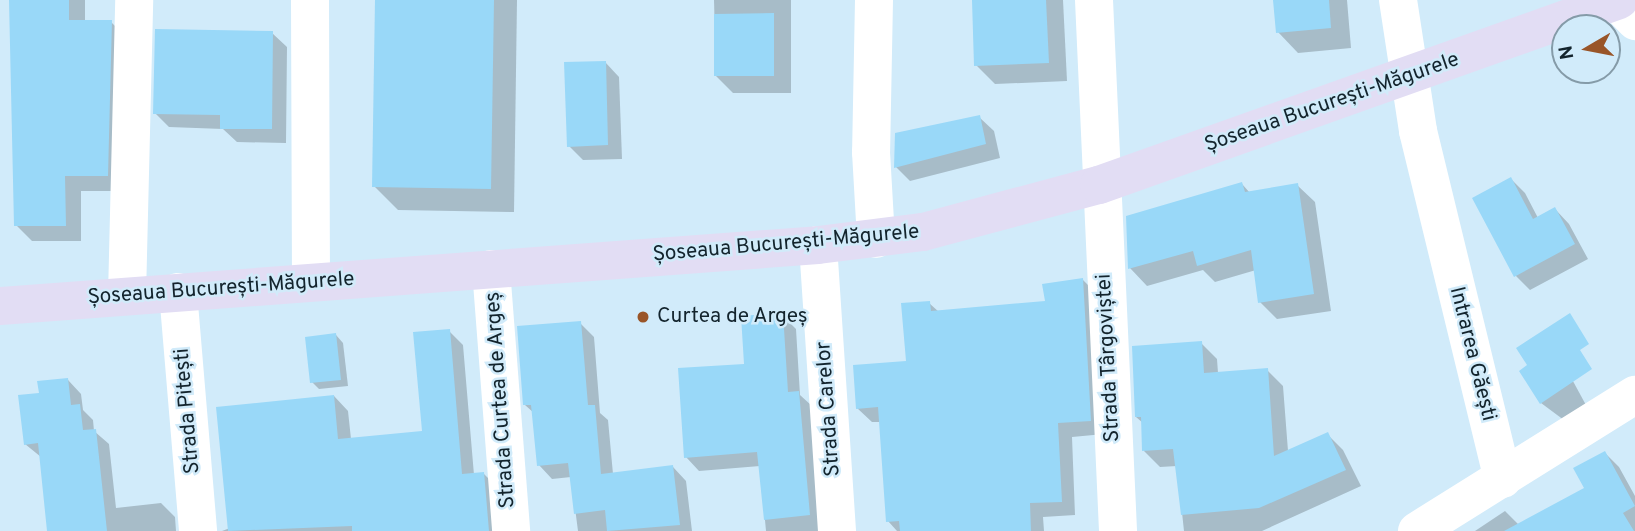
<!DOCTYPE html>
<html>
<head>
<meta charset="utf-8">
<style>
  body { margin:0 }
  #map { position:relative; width:1635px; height:531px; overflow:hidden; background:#d1ebfa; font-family:Overpass,sans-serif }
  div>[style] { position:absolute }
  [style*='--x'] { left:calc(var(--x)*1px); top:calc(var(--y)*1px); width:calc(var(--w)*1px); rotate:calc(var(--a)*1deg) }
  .shadow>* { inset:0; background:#0003 }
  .building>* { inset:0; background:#99d8f8 }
  .minor>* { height:38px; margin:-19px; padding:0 19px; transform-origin:19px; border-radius:19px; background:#fff }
  .secondary>* { height:38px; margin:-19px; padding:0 19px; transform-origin:19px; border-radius:19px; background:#e2ddf4 }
  .dots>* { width:19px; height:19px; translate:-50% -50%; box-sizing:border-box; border:4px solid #d1ebfa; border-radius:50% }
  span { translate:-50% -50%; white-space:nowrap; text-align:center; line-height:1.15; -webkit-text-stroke:5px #d1ebfa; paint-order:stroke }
  .street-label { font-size:21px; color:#13242d }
  .poi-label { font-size:21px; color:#13242d }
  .left { translate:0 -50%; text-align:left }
  .north { position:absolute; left:1551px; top:14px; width:70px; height:70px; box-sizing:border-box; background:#d1ebfa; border:2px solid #859ba8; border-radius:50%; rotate:260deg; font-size:19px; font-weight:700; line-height:28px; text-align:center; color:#13242d }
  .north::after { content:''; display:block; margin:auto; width:24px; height:32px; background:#995528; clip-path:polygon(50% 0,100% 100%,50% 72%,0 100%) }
</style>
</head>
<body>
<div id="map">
  <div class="shadow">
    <i style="clip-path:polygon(11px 0,85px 0,85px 22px,111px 22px,127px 38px,123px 191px,81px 191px,81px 241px,32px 241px,16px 225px)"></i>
    <i style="clip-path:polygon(377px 0,517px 0,514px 212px,398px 210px,374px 186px)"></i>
    <i style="clip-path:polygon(714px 0,791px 0,791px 93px,733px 93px,716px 76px)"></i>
    <i style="clip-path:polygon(973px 0,1063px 0,1067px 81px,995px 84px,976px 65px)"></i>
    <i style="clip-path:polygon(1275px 0,1347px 0,1351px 48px,1298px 53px,1278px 32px)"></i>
    <i style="clip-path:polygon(272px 33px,287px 47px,286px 143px,237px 142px,223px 129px,169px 127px,155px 113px)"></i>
    <i style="clip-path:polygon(605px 62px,619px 77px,622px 159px,583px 160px,569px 146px)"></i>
    <i style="clip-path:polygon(979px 117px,994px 131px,1000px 158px,910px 181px,896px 167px)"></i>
    <i style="clip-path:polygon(1511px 179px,1525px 193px,1538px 218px,1555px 209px,1569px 224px,1588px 259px,1530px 290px,1516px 276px)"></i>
    <i style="clip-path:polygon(1242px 184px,1250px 193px,1297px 185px,1315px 202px,1331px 311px,1277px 319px,1260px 302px,1256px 270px,1215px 282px,1203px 270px,1147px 286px,1130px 268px)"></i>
    <i style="clip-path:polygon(1082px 279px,1096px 293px,1104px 434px,1072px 437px,1075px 515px,1043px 517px,1044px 531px,897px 531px,888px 521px,881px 422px,872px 422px,857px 408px,908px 362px,929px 303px,939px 312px,1047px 303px)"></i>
    <i style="clip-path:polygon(782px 315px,796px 329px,800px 395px,812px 406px,823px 531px,766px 531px,760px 466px,699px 471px,686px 457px)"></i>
    <i style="clip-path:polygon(580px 323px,594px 337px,600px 413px,608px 420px,613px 474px,673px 467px,686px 481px,692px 531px,578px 531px,571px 477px,552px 479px,539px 465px,534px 413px,525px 405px)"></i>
    <i style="clip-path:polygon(449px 331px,463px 345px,474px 475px,483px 473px,498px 488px,501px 531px,222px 531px,230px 528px,334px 396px,348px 411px,351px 439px,423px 433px)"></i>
    <i style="clip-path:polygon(336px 335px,343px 343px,348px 386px,319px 389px,312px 382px)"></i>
    <i style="clip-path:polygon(1201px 343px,1217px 359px,1218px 373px,1267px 370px,1283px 386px,1288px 451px,1327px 434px,1343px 450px,1361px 486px,1262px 531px,1184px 531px,1177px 466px,1160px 467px,1144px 451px,1143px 423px,1136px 417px)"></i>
    <i style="clip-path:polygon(1555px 348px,1593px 418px,1576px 429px,1541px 403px)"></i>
    <i style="clip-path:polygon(68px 380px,81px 394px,83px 410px,93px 420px,94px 431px,109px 444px,116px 508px,161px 503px,175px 517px,176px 531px,48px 531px,41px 457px,25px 444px,41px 394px)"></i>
    <i style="clip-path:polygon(1605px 453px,1619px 467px,1635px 496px,1635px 531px,1475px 531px,1505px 511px,1519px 525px,1587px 489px)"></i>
  </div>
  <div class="building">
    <i style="clip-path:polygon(9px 0,69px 0,69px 20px,112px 20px,108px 176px,65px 176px,66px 226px,14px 226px)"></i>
    <i style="clip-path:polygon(375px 0,494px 0,491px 189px,372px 187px)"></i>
    <i style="clip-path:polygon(972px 0,1046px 0,1049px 63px,974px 66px)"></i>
    <i style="clip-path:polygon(1273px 0,1329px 0,1331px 28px,1276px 33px)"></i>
    <i style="clip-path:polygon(774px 13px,774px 76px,714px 76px,714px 14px)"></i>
    <i style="clip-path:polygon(155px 29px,273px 31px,272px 129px,220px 129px,220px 115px,153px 114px)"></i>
    <i style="clip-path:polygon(606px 61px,608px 145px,567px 147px,564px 62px)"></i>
    <i style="clip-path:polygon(980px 115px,986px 144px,894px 168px,895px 133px)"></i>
    <i style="clip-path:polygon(1511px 177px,1533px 219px,1555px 207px,1575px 244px,1514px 277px,1472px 198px)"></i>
    <i style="clip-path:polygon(1242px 182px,1245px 192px,1298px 183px,1314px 294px,1258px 303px,1251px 250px,1197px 266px,1193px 251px,1128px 269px,1126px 216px)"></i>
    <i style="clip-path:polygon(1083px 278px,1091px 421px,1058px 423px,1062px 502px,1030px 503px,1031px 531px,900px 531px,899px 521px,886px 522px,878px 407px,856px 409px,853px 365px,906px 361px,901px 303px,930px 301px,931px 311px,1045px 301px,1042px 284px)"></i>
    <i style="clip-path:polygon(783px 313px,788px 392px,799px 391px,810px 515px,764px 520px,757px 452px,684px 458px,678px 368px,744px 364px,741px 316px)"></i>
    <i style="clip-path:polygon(1570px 313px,1589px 344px,1580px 350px,1592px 369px,1540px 404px,1519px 371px,1527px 365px,1516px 348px)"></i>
    <i style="clip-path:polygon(581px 321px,588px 405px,595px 405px,601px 474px,673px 465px,680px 525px,607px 531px,605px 510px,574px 514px,568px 463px,537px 466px,531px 405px,523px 405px,517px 326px)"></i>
    <i style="clip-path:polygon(450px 329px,462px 474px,484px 472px,489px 531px,352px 531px,352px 526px,228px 531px,216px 407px,334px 395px,338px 439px,422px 431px,413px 332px)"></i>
    <i style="clip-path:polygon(336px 333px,341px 380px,310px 383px,305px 337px)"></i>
    <i style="clip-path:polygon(1202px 341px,1204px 373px,1268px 368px,1274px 456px,1328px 432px,1346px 470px,1259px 508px,1181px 515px,1173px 449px,1142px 451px,1141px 417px,1135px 417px,1132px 346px)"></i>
    <i style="clip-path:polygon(68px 378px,71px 405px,80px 404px,83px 430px,96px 429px,107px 531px,47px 531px,38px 443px,24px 445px,18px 395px,39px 393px,37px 381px)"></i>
    <i style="clip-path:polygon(1605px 451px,1635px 506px,1623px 513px,1634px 531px,1504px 531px,1584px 488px,1573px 468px)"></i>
  </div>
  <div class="minor">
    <i style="--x:310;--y:0;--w:282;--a:89.8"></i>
    <i style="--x:874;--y:0;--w:152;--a:91.1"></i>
    <i style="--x:871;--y:152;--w:87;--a:86.7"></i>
    <i style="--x:1094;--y:0;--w:532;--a:87.41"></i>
    <i style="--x:1398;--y:0;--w:133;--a:81.3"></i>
    <i style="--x:1418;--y:131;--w:358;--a:76.3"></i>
    <i style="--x:1616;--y:1;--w:28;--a:46"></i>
    <i style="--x:818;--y:245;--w:287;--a:86.2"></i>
    <i style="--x:491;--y:269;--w:263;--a:85.6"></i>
    <i style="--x:178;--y:292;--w:240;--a:85.2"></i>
    <i style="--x:127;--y:296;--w:296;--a:-88.6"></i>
    <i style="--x:1417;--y:531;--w:257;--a:-32"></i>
  </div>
  <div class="secondary">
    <i style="--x:0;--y:306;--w:820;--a:-4.26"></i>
    <i style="--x:818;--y:245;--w:106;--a:-7.1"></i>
    <i style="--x:923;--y:232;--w:182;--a:-15"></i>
    <i style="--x:1099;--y:185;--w:552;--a:-19.58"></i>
  </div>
  <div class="dots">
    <i style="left:643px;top:317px;background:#995528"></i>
  </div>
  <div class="street-label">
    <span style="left:1332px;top:103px;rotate:-19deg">Șoseaua București-Măgurele</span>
    <span style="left:786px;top:244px;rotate:-5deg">Șoseaua București-Măgurele</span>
    <span style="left:221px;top:289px;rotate:-4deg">Șoseaua București-Măgurele</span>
    <span style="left:1472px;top:354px;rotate:76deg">Intrarea Găești</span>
    <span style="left:1109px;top:358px;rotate:-93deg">Strada Târgoviștei</span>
    <span style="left:501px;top:400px;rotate:-94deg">Strada Curtea de Argeș</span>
    <span style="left:829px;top:409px;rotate:-94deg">Strada Carelor</span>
    <span style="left:188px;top:411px;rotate:-95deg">Strada Pitești</span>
  </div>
  <div class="poi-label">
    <span class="left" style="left:657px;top:317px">Curtea de Argeș</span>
  </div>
  <div class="north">N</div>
</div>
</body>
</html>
